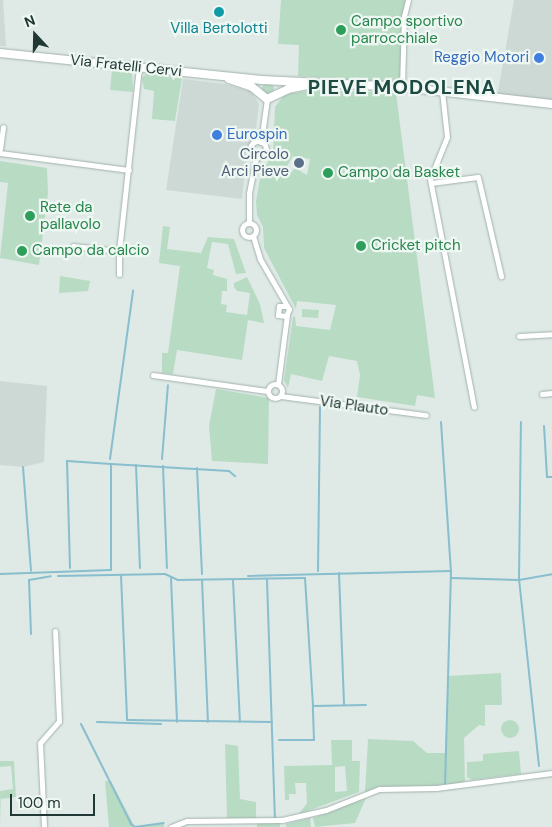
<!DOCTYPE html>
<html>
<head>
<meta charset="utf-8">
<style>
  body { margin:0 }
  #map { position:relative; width:552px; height:827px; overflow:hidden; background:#dfeae6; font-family:"DM Sans",sans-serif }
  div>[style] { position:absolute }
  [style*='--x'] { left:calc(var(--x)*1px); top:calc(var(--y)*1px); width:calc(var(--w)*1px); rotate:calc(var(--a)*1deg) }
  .built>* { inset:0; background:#cdd9d5 }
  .green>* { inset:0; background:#b8dbc4 }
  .round { border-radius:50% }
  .stream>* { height:2px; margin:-1px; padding:0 1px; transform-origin:1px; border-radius:1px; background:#88bece }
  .roads { filter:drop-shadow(0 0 1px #a2b1ad) drop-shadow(0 0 1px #a2b1ad) }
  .street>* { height:5px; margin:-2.5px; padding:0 2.5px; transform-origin:2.5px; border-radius:2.5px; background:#fff }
  .street>.ring { margin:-2.5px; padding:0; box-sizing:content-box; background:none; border:5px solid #fff; border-radius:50% }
  .secondary>* { height:8px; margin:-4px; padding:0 4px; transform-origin:4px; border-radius:4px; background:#fff }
  .dots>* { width:14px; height:14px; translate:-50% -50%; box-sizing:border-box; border:2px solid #eff7f3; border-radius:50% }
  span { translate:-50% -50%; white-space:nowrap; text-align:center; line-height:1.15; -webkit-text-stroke:4.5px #eff7f3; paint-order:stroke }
  .leisure-label { font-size:15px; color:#27864d }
  .left { translate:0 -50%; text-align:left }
  .culture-label { font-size:15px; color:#0d838f }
  .shop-label { font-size:15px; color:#366cbe }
  .right { translate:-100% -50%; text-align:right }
  .street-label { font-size:15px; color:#213934 }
  .service-label { font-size:15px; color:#4e5e75 }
  .district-label { font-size:20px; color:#1d4a42; font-weight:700; letter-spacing:1px }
  .north { position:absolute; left:10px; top:10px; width:50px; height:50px; -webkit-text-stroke:4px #eff7f3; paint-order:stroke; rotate:339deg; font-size:14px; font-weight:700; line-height:20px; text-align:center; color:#213934 }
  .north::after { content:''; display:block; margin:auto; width:18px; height:22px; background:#213934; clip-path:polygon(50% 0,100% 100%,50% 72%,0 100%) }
  .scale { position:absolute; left:10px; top:794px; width:85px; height:22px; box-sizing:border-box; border:2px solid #213934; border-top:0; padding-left:6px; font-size:15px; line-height:18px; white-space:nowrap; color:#213934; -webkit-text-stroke:4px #eff7f3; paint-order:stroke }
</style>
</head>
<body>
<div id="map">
  <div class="built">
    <i style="clip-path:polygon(0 0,3px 0,6px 46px,0 46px)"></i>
    <i style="clip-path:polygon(514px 0,552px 0,552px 104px,497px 98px)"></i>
    <i style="clip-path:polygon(183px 79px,225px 84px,252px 92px,259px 104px,255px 138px,248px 145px,242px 199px,166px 190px)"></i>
    <i style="clip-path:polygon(0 381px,47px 386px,44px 462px,23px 467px,0 465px)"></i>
  </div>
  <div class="green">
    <i style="clip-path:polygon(281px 0,408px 0,404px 16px,402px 83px,298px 76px,299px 45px,278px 44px)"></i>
    <i style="clip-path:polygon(112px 70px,132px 73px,133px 92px,110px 90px)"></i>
    <i style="clip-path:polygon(146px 74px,182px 78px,175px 121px,152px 119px,154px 91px,144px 89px,142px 78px)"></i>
    <i class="round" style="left:262px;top:83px;width:12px;height:12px"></i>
    <i style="clip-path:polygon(evenodd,316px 90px,396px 93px,435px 398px,417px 395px,415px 406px,357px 397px,360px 375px,357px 361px,329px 356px,322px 381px,291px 374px,288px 388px,284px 380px,293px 317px,295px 316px,296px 326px,330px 330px,336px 305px,297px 301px,296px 309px,264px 248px,263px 227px,257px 215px,256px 201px,261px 173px,273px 154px,275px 107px,285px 94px,316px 90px,293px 156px,310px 159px,307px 175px,295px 168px,292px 172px,286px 168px,293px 156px)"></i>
    <i style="clip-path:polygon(0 161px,47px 168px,48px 193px,39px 265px,0 258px,8px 183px,0 182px)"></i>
    <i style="clip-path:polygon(163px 226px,170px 227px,167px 249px,201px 253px,208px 237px,234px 239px,246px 273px,236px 274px,228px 244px,212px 242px,207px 268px,214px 270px,213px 275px,227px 279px,227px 291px,222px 291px,221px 304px,227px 305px,226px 312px,247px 315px,250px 293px,237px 291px,234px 287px,234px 283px,247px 277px,260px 304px,264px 323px,248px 320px,242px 360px,177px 350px,173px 374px,162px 373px,162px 353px,168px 353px,180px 266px,159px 263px)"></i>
    <i style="clip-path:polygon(60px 276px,90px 281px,88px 291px,59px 293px)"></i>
    <i style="clip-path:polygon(302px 309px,319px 310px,318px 318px,302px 317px)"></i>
    <i style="clip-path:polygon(216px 389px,269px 398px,268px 464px,212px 461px,209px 426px)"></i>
    <i style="clip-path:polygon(501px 673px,502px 705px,485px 705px,485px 726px,479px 725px,464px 738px,465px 784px,365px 793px,368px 739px,413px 741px,427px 753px,445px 753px,448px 676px)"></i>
    <i class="round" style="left:501px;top:720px;width:18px;height:18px"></i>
    <i style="clip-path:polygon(evenodd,331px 740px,352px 740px,352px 761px,360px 761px,359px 792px,299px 814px,307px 803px,306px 783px,295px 783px,296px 794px,289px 794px,289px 800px,285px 800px,284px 766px,332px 765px,331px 740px,345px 766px,347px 791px,335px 792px,335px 767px,345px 766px)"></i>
    <i style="clip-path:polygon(225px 744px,238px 746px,240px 799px,256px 802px,256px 818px,227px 818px)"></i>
    <i style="clip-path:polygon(519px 751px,521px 774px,472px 780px,467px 777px,467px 762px,483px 761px,483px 754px)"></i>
    <i style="clip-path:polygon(0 761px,14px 761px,16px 797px,1px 799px,1px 827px,0 791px,13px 789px,11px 766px,0 767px)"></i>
    <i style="clip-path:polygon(105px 781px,111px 781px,135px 827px,164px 823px,164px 827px,109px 827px)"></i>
    <i style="clip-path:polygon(366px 798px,355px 823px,315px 827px,313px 818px)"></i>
    <i style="clip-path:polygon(310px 818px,311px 827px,286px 827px,286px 824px)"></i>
    <i style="clip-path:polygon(280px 822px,280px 827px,257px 827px,257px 823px)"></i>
  </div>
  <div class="stream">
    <i style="--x:441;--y:422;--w:149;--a:86.2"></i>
    <i style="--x:451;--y:571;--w:216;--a:91.6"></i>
    <i style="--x:544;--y:426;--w:51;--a:86.6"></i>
    <i style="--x:547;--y:477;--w:5;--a:0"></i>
    <i style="--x:110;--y:459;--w:170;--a:-82.2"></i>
    <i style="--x:162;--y:459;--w:74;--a:-85.4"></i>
    <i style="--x:136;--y:465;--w:103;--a:87.8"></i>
    <i style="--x:163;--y:466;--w:102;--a:87.8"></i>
    <i style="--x:23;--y:467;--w:104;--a:85.6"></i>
    <i style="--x:197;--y:468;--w:106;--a:87.3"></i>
    <i style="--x:70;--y:568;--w:107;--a:-91.6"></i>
    <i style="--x:67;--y:461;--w:44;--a:3.9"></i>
    <i style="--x:318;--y:571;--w:164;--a:-89.3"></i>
    <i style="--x:339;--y:573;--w:132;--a:87.8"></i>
    <i style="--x:0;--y:574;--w:111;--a:-2.1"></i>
    <i style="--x:111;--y:570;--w:106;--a:-90"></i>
    <i style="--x:111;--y:464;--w:118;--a:3.4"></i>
    <i style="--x:229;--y:471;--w:8;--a:40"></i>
    <i style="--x:121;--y:575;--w:145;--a:87.6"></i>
    <i style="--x:127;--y:720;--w:145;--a:0.8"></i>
    <i style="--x:58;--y:576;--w:107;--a:-1.1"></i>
    <i style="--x:165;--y:574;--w:14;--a:25"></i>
    <i style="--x:178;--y:580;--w:127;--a:-0.9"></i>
    <i style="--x:305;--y:578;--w:128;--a:86.4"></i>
    <i style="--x:313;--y:706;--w:53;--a:-1.1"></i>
    <i style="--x:248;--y:576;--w:203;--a:-1.4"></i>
    <i style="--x:171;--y:578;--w:144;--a:87.6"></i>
    <i style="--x:451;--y:578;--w:68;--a:1.7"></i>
    <i style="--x:519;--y:580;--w:158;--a:-89.3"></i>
    <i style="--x:202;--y:580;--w:142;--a:87.6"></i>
    <i style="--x:233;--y:580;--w:142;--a:87.2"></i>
    <i style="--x:267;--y:580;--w:240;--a:88.1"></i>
    <i style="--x:31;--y:634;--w:54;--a:-92.1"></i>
    <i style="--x:29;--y:580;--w:22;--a:-10"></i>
    <i style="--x:97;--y:722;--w:64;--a:1.8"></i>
    <i style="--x:81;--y:724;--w:112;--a:63.4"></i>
    <i style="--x:131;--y:824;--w:5;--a:37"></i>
    <i style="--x:135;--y:827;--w:29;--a:-8"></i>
    <i style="--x:279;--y:740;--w:35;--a:0"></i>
    <i style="--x:314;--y:740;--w:34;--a:-92"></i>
    <i style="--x:539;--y:766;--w:187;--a:-96.1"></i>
    <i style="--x:519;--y:580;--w:34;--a:-10"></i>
  </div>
  <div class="roads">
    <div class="street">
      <i style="--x:402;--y:87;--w:71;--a:-88.4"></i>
      <i style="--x:404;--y:16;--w:16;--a:-76"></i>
      <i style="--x:442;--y:91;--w:46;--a:83.8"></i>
      <i style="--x:447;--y:137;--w:45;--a:112"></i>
      <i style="--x:430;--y:179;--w:232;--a:79.1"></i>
      <i class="ring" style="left:250px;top:141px;width:11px;height:11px"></i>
      <i style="--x:261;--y:142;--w:43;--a:-82.1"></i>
      <i style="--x:0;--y:149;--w:22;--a:-82"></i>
      <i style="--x:0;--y:153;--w:130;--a:7.5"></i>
      <i style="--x:431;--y:183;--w:47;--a:-7.3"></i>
      <i style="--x:478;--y:177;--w:102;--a:76.9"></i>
      <i class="ring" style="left:242px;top:223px;width:9px;height:9px"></i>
      <i style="--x:249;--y:223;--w:30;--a:-90"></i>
      <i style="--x:249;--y:193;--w:37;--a:-79"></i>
      <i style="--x:253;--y:236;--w:24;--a:73"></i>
      <i style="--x:260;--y:259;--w:58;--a:59.9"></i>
      <i style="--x:289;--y:309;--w:8;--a:113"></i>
      <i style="--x:286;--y:316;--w:8;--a:-173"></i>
      <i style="--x:278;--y:315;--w:9;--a:-84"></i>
      <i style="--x:279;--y:306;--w:7;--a:0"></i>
      <i style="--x:73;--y:246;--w:46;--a:6.2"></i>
      <i style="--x:119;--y:251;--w:184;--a:-83.8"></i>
      <i style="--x:119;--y:274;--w:23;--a:-90"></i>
      <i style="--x:519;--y:336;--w:33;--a:-3"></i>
      <i style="--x:153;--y:375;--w:115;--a:8"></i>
      <i class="ring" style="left:268px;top:384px;width:9px;height:9px"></i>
      <i style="--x:278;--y:384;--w:70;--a:-82.6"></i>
      <i style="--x:542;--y:394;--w:10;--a:-6"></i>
      <i style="--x:281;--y:396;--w:146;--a:7.5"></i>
      <i style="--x:44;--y:827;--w:84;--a:-92.7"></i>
      <i style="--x:40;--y:743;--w:29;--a:-49"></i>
      <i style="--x:59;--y:721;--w:90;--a:-92.5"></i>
      <i style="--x:171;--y:827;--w:17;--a:-21"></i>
      <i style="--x:187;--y:821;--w:95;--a:-0.6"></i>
      <i style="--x:282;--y:820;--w:45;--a:-12.8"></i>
      <i style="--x:326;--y:810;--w:57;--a:-21.6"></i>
      <i style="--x:379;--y:789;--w:57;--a:-1"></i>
      <i style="--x:436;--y:788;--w:117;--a:-7.4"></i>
    </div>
    <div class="secondary">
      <i style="--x:0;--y:53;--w:263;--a:5.9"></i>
      <i style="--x:262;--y:80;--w:140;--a:2.9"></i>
      <i style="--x:402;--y:87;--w:151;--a:6.5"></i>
      <i style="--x:229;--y:79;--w:24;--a:19"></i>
      <i style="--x:252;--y:87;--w:19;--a:39"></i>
      <i style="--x:267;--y:99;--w:23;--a:-25"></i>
      <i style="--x:288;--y:89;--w:20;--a:-11"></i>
    </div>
  </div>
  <div class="dots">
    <i style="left:219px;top:12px;background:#0f9aa8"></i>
    <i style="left:341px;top:30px;background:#2e9e5b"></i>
    <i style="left:539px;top:58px;background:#3f7fe0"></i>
    <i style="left:217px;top:135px;background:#3f7fe0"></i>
    <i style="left:299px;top:163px;background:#5c6f8a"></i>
    <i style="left:328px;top:173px;background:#2e9e5b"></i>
    <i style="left:30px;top:216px;background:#2e9e5b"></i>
    <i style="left:361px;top:246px;background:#2e9e5b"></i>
    <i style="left:22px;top:251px;background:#2e9e5b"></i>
  </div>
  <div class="leisure-label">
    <span class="left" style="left:351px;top:30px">Campo sportivo<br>parrocchiale</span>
    <span class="left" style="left:338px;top:173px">Campo da Basket</span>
    <span class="left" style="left:40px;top:216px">Rete da<br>pallavolo</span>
    <span class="left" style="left:371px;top:246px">Cricket pitch</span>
    <span class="left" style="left:32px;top:251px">Campo da calcio</span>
  </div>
  <div class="culture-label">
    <span style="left:219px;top:29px">Villa Bertolotti</span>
  </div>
  <div class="shop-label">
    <span class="right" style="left:529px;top:58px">Reggio Motori</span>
    <span class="left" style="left:227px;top:135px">Eurospin</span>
  </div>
  <div class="street-label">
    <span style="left:126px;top:66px;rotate:6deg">Via Fratelli Cervi</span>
    <span style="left:354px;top:406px;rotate:8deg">Via Plauto</span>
  </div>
  <div class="service-label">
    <span class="right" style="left:289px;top:163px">Circolo<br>Arci Pieve</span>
  </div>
  <div class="district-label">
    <span style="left:402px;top:87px">PIEVE MODOLENA</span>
  </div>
  <div class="north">N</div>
  <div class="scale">100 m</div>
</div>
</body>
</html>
